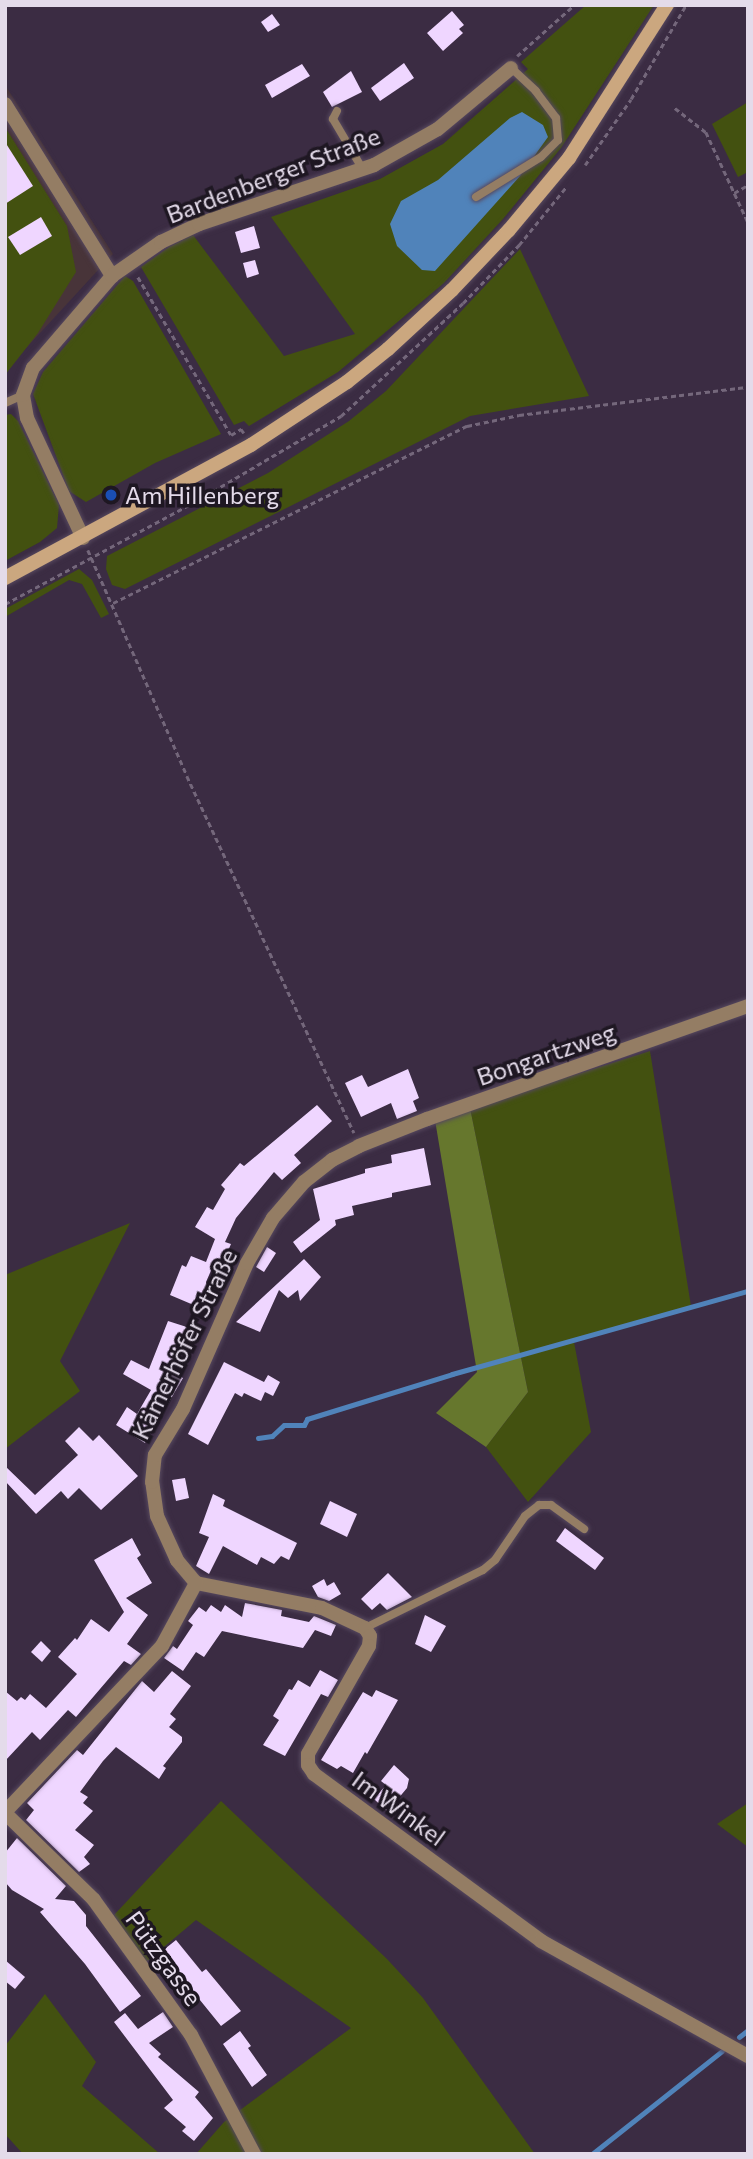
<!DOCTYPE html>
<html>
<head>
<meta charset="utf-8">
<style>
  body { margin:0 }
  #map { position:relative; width:753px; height:2159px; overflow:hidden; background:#3b2c43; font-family:Commissioner,sans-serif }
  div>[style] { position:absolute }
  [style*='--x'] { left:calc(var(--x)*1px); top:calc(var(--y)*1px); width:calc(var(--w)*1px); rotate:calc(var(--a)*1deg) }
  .industrial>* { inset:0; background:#483439 }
  .green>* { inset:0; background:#435110 }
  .forest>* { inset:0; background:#66772d }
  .water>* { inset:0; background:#5083ba }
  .stream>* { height:5px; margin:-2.5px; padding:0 2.5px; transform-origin:2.5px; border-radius:2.5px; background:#5083ba }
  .building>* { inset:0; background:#efd6ff }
  .path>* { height:2.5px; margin-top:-1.25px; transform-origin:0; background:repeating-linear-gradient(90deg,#74677b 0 5px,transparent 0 8.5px) }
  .roads { filter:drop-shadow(0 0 2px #56485e) drop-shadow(0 0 2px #56485e) }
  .service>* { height:8px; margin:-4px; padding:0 4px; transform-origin:4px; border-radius:4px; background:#947d64 }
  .minor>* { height:14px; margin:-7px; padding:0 7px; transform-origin:7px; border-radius:7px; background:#947d64 }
  .secondary>* { height:14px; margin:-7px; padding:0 7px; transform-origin:7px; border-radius:7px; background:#cba77f }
  .dots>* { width:19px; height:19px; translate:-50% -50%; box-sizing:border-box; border:4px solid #1e1722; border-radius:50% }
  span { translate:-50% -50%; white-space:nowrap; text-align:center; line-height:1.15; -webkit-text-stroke:7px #1e1722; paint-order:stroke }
  .street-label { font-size:24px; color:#e4dbea }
  .poi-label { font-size:24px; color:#e4dbea }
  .left { translate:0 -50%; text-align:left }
  .frame { position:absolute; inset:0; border:7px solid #e4dbea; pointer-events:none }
</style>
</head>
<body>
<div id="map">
  <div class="industrial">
    <i style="clip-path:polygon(5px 85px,113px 254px,5px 371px)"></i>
  </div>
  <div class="green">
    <i style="clip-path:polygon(586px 5px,654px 5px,561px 148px,503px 219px,444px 283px,338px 372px,249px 426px,244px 421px,234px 425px,141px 267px,169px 247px,193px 235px,284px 356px,355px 334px,271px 217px,380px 179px,443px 144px,528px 69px,521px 62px)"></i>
    <i style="clip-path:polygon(748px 102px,748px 172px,738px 177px,712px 124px)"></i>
    <i style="clip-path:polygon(5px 127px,67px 226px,76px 272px,38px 333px,5px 375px)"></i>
    <i style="clip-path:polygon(520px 249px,589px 396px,470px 416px,125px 589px,112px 585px,106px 569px,107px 556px,268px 473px,349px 421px,386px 391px)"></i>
    <i style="clip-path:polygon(125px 276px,133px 281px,221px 434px,155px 463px,86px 502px,69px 491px,33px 394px,43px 372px)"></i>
    <i style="clip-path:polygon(11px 414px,18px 421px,59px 505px,57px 528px,40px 542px,5px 561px,5px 415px)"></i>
    <i style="clip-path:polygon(79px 569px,92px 580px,109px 614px,101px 618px,82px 584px,69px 580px,5px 617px,5px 609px)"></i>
    <i style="clip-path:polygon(650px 1051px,691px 1306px,574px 1342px,591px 1432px,528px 1502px,486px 1447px,528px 1392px,470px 1108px)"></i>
    <i style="clip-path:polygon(130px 1223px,60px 1361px,80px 1391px,5px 1449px,5px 1275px)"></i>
    <i style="clip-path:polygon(221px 1801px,387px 1959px,423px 1998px,535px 2154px,196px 2154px,224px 2122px,351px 2028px,196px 1920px,146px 1962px,114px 1915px)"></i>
    <i style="clip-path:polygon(748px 1803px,748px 1847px,717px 1824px)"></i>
    <i style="clip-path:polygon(45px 1994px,96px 2062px,82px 2086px,160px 2154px,23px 2154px,5px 2134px,5px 2046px)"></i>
  </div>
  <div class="forest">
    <i style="clip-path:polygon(470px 1108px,528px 1392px,486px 1447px,436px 1413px,477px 1372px,435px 1120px)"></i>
  </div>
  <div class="water">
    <i style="clip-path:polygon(522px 112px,543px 125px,548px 137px,520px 176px,435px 271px,422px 270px,397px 246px,390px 224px,401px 201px,438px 180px,510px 118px)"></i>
  </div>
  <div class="stream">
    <i style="--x:258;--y:1438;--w:14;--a:-8"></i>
    <i style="--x:272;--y:1436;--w:16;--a:-43"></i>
    <i style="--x:284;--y:1425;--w:20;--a:0"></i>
    <i style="--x:304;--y:1425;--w:7;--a:-63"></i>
    <i style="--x:307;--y:1419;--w:152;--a:-17.2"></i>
    <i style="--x:452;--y:1374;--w:307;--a:-15.7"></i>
    <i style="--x:739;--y:2037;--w:11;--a:-38"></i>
    <i style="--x:592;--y:2154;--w:166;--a:-38.4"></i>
  </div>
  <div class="building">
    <i style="clip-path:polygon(452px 11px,464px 25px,459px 29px,463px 33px,443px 51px,427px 33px)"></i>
    <i style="clip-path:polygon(272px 14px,280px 25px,268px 32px,261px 22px)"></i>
    <i style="clip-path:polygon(404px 63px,414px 78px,380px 101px,371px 88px)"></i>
    <i style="clip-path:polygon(302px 64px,310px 76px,272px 98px,265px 85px)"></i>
    <i style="clip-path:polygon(351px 71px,362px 92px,332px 107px,323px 92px)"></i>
    <i style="clip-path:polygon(5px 142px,33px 186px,5px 204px)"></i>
    <i style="clip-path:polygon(41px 217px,52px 236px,20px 255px,8px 237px)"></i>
    <i style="clip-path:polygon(254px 226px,260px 248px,241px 253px,235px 232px)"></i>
    <i style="clip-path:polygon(255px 260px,259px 274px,247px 278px,243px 263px)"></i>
    <i style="clip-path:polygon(408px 1069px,419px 1098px,413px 1101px,417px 1111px,397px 1119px,391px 1103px,361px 1117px,345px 1083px,362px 1075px,368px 1087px)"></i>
    <i style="clip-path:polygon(317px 1105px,332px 1121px,294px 1155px,301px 1163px,282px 1180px,274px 1172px,236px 1218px,225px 1242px,231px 1244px,220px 1269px,213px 1266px,206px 1282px,207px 1288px,196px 1306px,170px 1295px,182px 1265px,186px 1267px,191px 1256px,206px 1262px,215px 1239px,195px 1227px,207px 1207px,213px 1210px,225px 1189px,221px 1185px,240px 1163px,244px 1166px)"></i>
    <i style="clip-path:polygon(424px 1148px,431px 1185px,392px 1193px,392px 1197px,352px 1206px,354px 1215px,335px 1220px,336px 1225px,301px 1253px,293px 1242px,320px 1220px,313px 1189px,365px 1173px,365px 1169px,392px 1163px,391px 1155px)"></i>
    <i style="clip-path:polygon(267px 1247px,276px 1253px,264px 1272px,256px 1267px)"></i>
    <i style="clip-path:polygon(304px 1259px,321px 1277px,300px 1301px,298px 1290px,288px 1298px,279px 1290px,260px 1332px,236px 1322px)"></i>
    <i style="clip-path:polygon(168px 1321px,193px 1329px,186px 1352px,182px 1351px,170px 1371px,183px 1378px,145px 1443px,116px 1425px,127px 1407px,137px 1414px,151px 1390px,123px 1374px,131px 1360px,149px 1369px)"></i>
    <i style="clip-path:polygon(224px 1362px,264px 1382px,268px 1375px,280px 1382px,273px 1396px,265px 1392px,261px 1401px,244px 1393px,242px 1397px,235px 1393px,208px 1445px,188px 1434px)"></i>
    <i style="clip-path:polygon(79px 1427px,93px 1441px,99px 1435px,138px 1476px,101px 1510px,79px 1488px,68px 1499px,61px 1491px,36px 1514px,5px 1481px,5px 1466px,35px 1495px,78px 1455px,65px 1441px)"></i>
    <i style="clip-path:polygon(185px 1478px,189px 1498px,176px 1501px,172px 1480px)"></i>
    <i style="clip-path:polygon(213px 1494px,225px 1500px,223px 1506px,297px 1543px,289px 1560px,281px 1556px,274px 1564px,261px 1557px,257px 1565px,223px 1546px,209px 1574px,196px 1566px,209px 1537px,199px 1533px)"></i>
    <i style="clip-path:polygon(330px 1501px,357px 1514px,347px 1537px,320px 1524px)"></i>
    <i style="clip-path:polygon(565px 1528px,604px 1558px,595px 1570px,556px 1541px)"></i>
    <i style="clip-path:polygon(132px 1538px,141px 1555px,137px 1558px,152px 1583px,126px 1598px,148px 1615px,127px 1644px,141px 1654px,131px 1665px,124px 1661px,76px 1717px,68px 1710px,40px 1740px,32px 1732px,5px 1761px,5px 1691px,17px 1701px,21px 1697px,25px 1700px,30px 1694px,46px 1708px,77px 1674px,58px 1657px,75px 1638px,77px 1640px,91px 1619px,109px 1632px,124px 1612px,94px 1560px)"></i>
    <i style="clip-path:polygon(388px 1573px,412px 1597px,387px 1610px,380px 1603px,372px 1610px,361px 1599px)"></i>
    <i style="clip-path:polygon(324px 1579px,327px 1586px,334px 1582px,341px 1594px,329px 1601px,318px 1597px,312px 1586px)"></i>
    <i style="clip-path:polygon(245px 1603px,282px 1610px,281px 1616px,309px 1622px,314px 1616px,336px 1625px,331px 1636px,315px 1630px,303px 1648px,222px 1631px,204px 1657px,196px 1652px,183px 1671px,164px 1658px,173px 1646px,177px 1649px,193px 1625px,188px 1621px,199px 1607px,206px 1612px,211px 1605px,221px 1612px,225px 1605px,242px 1617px)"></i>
    <i style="clip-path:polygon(425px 1615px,446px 1626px,431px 1652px,415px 1644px)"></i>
    <i style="clip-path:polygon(41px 1641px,51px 1651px,42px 1662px,31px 1652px)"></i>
    <i style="clip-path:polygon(320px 1670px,338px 1680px,328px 1697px,321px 1694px,285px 1756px,263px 1745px,279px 1720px,273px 1716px,289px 1689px,292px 1690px,298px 1680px,310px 1687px)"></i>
    <i style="clip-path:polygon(172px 1671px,191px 1686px,170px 1714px,176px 1719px,169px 1727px,182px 1737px,182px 1742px,163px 1766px,166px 1768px,159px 1779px,116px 1747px,103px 1761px,80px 1792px,88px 1797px,83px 1803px,93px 1811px,75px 1830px,94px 1845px,84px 1857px,90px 1864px,79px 1872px,26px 1820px,34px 1810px,27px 1803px,77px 1750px,83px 1755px,142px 1681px,154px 1692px)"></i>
    <i style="clip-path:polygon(376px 1690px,398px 1700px,367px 1754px,365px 1752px,353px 1773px,341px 1766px,337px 1769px,321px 1760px,363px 1692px,372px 1697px)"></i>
    <i style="clip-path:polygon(394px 1765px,409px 1779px,407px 1788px,397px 1800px,400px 1802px,390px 1814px,374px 1799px,386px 1785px,381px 1781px)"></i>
    <i style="clip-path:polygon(17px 1838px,66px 1886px,55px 1899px,74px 1901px,86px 1915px,86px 1926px,141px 1996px,120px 2012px,85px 1964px,40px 1912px,44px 1909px,12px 1890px,5px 1882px,5px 1853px)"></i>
    <i style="clip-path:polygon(176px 1940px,202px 1972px,206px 1969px,241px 2011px,221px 2026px,161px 1952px)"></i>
    <i style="clip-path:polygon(5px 1960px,25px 1977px,15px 1989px,5px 1981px)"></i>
    <i style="clip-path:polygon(163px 2012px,173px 2027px,149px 2043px,161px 2054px,158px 2057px,199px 2092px,195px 2097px,213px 2118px,194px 2141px,182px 2131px,186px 2127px,164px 2108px,173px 2100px,114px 2022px,125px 2013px,138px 2029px)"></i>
    <i style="clip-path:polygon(240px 2031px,251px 2046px,248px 2048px,267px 2075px,252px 2087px,223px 2044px)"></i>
  </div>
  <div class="path">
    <i style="--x:517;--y:56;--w:76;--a:-41.8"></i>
    <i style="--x:675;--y:108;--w:39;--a:38"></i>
    <i style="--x:706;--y:132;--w:99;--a:65"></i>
    <i style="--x:585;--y:165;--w:80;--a:-55.1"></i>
    <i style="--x:631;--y:99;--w:109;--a:-59.7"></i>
    <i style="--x:734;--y:193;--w:16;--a:-30"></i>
    <i style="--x:138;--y:277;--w:183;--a:59.5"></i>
    <i style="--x:231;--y:435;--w:12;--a:-31"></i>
    <i style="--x:241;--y:429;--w:5;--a:53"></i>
    <i style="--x:88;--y:550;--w:247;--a:66.3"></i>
    <i style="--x:187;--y:776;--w:394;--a:64.9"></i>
    <i style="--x:113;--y:603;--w:396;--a:-26.6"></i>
    <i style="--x:467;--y:426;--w:53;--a:-11.9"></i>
    <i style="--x:519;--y:415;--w:231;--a:-7"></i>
    <i style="--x:5;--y:604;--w:211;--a:-28.3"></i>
    <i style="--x:191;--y:504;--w:174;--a:-30.4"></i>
    <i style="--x:341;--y:416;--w:166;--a:-42.8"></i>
    <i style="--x:463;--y:303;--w:81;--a:-46"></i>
    <i style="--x:519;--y:245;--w:76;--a:-50.9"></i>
  </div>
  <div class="roads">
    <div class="service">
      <i style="--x:337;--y:111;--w:9;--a:117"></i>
      <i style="--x:333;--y:119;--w:59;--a:59.5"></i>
      <i style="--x:476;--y:197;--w:76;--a:-31.6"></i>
      <i style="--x:541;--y:157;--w:24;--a:-45"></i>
      <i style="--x:558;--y:140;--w:22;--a:-95"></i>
      <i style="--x:556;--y:118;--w:34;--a:-127"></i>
      <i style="--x:536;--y:91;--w:34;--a:-137"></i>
      <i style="--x:5;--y:403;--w:20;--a:-24"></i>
      <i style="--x:365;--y:1628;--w:131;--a:-26.2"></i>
      <i style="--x:483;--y:1570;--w:16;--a:-40"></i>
      <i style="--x:495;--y:1560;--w:53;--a:-55.7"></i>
      <i style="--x:525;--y:1516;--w:18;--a:-38"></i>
      <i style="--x:539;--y:1505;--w:12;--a:0"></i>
      <i style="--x:551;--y:1505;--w:41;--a:36"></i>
    </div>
    <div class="minor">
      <i style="--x:5;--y:104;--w:203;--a:58.1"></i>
      <i style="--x:83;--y:538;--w:132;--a:-115"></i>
      <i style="--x:27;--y:418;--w:23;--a:-100"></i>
      <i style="--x:23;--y:395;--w:29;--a:-70"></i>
      <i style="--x:33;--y:368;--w:121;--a:-49.3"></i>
      <i style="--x:112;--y:276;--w:60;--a:-34.8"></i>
      <i style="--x:161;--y:242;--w:42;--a:-25.3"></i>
      <i style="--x:199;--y:224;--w:185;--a:-18.6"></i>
      <i style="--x:374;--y:165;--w:73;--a:-29.4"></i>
      <i style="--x:438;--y:129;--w:95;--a:-39.9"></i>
      <i style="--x:196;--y:1583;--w:30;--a:-130"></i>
      <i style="--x:177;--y:1560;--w:48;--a:-114.4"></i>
      <i style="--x:157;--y:1516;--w:34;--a:-98"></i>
      <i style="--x:152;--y:1482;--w:27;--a:-84"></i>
      <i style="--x:155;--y:1455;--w:54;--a:-58.7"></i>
      <i style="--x:183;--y:1409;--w:159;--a:-66.3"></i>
      <i style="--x:247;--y:1263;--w:52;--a:-60"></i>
      <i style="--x:273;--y:1218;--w:48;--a:-49.3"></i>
      <i style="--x:304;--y:1182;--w:36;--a:-38"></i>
      <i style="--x:332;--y:1160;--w:30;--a:-27"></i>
      <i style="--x:359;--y:1146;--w:73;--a:-21.7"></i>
      <i style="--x:427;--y:1119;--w:340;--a:-19.4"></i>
      <i style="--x:196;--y:1583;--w:128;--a:11.2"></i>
      <i style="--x:322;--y:1608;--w:47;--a:24.9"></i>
      <i style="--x:365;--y:1628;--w:9;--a:58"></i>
      <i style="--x:370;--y:1636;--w:10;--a:96"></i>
      <i style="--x:369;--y:1646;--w:124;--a:119.5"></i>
      <i style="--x:308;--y:1754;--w:11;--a:90"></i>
      <i style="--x:308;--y:1765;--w:11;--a:56"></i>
      <i style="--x:314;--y:1774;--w:282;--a:36.3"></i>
      <i style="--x:541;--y:1941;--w:237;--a:29.1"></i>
      <i style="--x:5;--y:1812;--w:228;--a:-46.6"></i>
      <i style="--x:162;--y:1646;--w:72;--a:-61.6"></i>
      <i style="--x:5;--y:1813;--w:124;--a:44.3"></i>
      <i style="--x:94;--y:1900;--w:166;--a:54.3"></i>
      <i style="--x:191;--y:2035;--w:135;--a:62.1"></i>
    </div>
    <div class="secondary">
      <i style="--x:5;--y:578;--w:280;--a:-28.4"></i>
      <i style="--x:251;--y:445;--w:115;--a:-33.3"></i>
      <i style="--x:347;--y:382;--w:53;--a:-38.8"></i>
      <i style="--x:388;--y:349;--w:87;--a:-42.7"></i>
      <i style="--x:452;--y:290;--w:83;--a:-46.5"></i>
      <i style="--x:509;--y:230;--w:94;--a:-50.2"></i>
      <i style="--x:569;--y:158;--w:182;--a:-57.4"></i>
    </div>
  </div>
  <div class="dots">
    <i style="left:111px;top:495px;background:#1a4fb4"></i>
  </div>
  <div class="street-label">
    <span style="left:273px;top:175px;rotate:-21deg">Bardenberger Straße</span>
    <span style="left:546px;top:1054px;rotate:-19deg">Bongartzweg</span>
    <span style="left:184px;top:1344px;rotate:-64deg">Kämerhöfer Straße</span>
    <span style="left:399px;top:1808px;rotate:36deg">Im Winkel</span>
    <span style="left:164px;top:1958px;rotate:54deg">Pützgasse</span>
  </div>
  <div class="poi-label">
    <span class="left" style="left:125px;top:495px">Am Hillenberg</span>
  </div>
  <div class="frame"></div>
</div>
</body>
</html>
